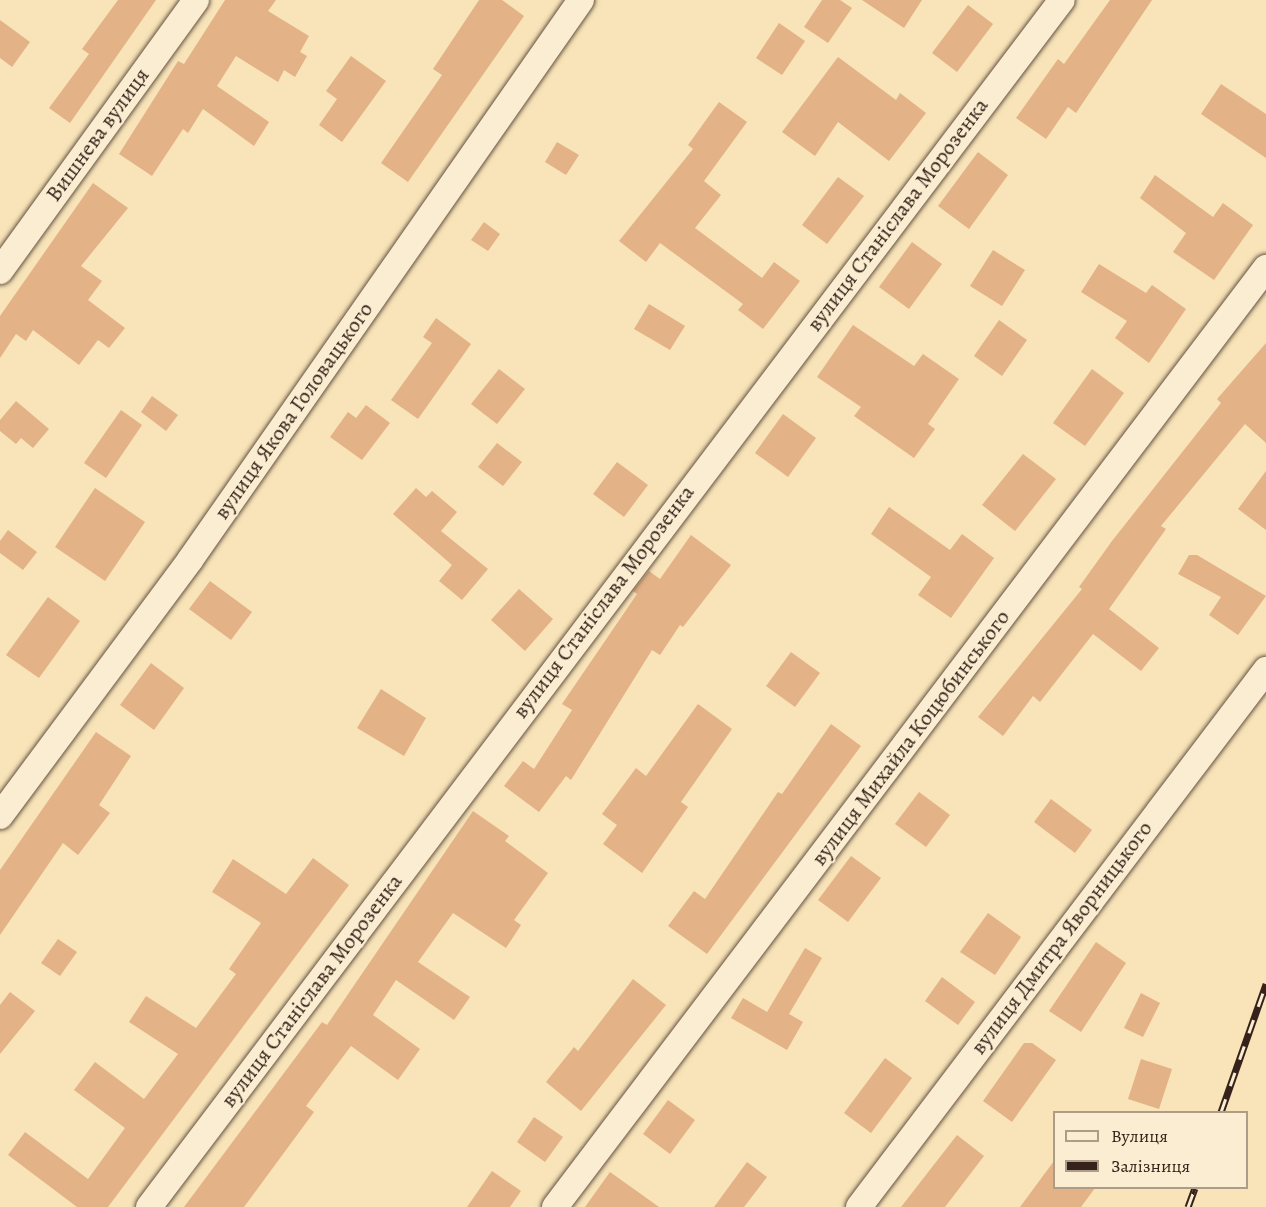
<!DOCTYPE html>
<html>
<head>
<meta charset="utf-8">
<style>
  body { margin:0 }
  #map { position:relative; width:1266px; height:1207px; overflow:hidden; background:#f8e4b8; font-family:Alegreya,serif }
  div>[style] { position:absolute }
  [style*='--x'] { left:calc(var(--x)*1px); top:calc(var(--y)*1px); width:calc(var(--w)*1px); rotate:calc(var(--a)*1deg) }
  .building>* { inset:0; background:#e3b286 }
  .roads { filter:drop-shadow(0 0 2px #665242) drop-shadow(0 0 2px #665242) }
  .street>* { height:26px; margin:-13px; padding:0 13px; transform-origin:13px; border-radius:13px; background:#faedd1 }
  .rail>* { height:7px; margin-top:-3.5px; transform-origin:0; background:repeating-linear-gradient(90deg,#faedd1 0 14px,#36221a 0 28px); box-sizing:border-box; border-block:2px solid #36221a }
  span { translate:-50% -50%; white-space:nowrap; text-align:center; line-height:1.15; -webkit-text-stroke:4.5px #faedd1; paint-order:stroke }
  .street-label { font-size:22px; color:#36221a }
  .legend { position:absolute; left:1053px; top:1111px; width:195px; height:78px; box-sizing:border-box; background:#faedd1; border:2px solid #ac9c88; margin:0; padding:8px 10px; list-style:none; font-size:18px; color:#36221a }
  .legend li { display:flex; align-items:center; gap:12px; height:30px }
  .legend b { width:30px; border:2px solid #ac9c88 }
</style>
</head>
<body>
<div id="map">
  <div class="building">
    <i style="clip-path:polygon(118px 0,156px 0,70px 123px,49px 108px,89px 54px,82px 49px)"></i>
    <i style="clip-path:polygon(225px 0,276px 0,268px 11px,309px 36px,300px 52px,307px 56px,295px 77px,284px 70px,278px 82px,236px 56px,217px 86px,269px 122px,254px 146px,203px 109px,188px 133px,183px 129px,152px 176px,119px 154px,178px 61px,184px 64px)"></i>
    <i style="clip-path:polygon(479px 0,502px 0,524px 16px,408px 182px,381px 163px,442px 75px,433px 69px)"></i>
    <i style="clip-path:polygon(822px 0,840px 0,852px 8px,828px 43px,804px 27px)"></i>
    <i style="clip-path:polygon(862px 0,922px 0,904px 28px)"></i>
    <i style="clip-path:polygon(1110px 0,1152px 0,1076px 113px,1068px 107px,1046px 139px,1016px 118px,1058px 59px,1064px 64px)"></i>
    <i style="clip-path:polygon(968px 5px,993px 24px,957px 72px,932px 53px)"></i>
    <i style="clip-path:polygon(0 20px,30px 42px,12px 67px,0 58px)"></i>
    <i style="clip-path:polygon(779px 23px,805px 41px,782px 75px,756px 58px)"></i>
    <i style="clip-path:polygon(351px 56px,386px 81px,342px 142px,319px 125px,337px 99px,326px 91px)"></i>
    <i style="clip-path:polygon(838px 57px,896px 100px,900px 93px,926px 113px,889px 161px,838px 122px,815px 156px,782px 132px)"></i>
    <i style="clip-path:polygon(1221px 84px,1266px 114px,1266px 158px,1201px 114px)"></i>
    <i style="clip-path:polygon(719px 102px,747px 122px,704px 181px,721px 195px,695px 228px,762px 278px,774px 262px,800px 281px,763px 329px,738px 310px,743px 304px,660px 243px,646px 262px,619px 241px,693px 149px,688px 145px)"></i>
    <i style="clip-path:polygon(557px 142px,579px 155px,566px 175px,545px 162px)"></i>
    <i style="clip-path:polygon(978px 152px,1008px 175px,969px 229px,938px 206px)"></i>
    <i style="clip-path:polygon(1155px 175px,1213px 217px,1223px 203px,1253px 225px,1214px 280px,1173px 252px,1186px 233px,1140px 198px)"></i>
    <i style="clip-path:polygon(838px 177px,864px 196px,827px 244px,802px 225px)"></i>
    <i style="clip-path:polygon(93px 183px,128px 208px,81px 266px,102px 281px,88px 300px,125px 328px,109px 348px,98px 340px,79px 365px,33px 330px,26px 341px,16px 334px,0 358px,0 316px)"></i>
    <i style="clip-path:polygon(484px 222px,500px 234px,488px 251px,471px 240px)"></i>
    <i style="clip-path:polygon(912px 242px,942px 264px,909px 309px,879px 287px)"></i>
    <i style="clip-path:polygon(993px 250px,1025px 270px,1002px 306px,970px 286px)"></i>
    <i style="clip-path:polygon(1099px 264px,1146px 293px,1152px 285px,1186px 309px,1149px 363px,1115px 338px,1127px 321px,1081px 292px)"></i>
    <i style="clip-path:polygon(649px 304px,685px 326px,670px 350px,634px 329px)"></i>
    <i style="clip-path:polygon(436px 318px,471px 344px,418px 419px,391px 400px,432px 343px,423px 337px)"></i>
    <i style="clip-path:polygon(999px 320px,1027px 340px,1002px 376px,974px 356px)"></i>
    <i style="clip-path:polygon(853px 325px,914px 366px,923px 354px,959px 379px,928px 424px,935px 429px,914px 458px,854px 416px,861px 407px,817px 377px)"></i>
    <i style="clip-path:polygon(1266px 343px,1266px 443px,1245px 424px,1161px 526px,1166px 529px,1109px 609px,1159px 648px,1141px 671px,1093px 634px,1040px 702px,1033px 696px,1003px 736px,978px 717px,1082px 589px,1079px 587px,1112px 541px,1221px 403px,1217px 399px)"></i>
    <i style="clip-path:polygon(499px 369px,525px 389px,497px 424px,471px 404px)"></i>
    <i style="clip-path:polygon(1092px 369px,1124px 393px,1085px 446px,1053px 423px)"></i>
    <i style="clip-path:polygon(152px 396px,178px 415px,166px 431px,141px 412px)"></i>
    <i style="clip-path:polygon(16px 401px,49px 429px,33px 448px,21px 438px,16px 444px,0 431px,0 420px)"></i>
    <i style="clip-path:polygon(366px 405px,390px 423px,362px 460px,330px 437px,348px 412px,356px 418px)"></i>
    <i style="clip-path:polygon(121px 410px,142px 425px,106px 478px,84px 463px)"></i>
    <i style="clip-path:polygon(783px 414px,816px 438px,788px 477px,755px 453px)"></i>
    <i style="clip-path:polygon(497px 443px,522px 462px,503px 486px,478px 467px)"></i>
    <i style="clip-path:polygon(1023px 454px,1056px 479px,1015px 531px,982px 505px)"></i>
    <i style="clip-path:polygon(617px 462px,648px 485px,624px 517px,593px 494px)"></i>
    <i style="clip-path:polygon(1266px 471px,1266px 530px,1238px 509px)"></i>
    <i style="clip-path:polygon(95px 488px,145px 522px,105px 581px,55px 547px)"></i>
    <i style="clip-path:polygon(416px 488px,426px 497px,432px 491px,457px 512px,441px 531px,488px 569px,462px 600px,439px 581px,452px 565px,393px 514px)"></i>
    <i style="clip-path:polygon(889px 507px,950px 550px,962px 534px,994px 558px,951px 618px,918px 595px,931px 577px,871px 534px)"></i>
    <i style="clip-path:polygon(8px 530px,37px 552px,23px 570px,0 553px,0 541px)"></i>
    <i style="clip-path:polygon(691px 535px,731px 565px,683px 627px,680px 625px,660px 655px,652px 650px,571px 780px,566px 776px,539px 812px,504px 786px,523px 761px,534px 769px,572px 710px,562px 704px,637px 594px,633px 591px,649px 571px,660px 579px)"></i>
    <i style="clip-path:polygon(1189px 555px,1197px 555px,1266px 596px,1238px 635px,1209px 615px,1221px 597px,1178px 574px)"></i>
    <i style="clip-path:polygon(210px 581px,252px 612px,231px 640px,189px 609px)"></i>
    <i style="clip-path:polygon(519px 589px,553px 619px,525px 651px,491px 620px)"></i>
    <i style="clip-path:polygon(48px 597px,80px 621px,39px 678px,6px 655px)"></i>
    <i style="clip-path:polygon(791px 652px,820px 673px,795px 707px,766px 686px)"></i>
    <i style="clip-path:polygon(151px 663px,184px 688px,154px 730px,120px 705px)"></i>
    <i style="clip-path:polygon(381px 689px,426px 718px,404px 756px,357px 728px)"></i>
    <i style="clip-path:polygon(698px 704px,732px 729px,681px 802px,688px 807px,642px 873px,603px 844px,617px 825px,602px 814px,636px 768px,646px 776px)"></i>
    <i style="clip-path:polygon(831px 724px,861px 746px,707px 954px,668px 926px,694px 891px,705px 899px,778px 792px,782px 794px)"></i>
    <i style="clip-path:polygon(96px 732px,131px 756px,99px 805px,110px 813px,78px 855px,63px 843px,0 935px,0 870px)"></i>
    <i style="clip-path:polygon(919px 792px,950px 815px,926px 847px,895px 824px)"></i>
    <i style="clip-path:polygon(1051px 799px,1092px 830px,1075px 853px,1034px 822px)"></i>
    <i style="clip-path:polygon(473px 811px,509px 836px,505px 841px,548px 873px,514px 920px,521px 925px,506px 948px,453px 913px,418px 962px,470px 997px,454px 1020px,396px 980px,373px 1015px,420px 1049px,398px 1080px,351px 1046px,306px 1106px,314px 1112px,244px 1207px,184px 1207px,322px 1022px,327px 1025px)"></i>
    <i style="clip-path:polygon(851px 856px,881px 878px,848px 922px,818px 900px)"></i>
    <i style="clip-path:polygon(313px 858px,349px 885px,108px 1207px,77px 1207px,8px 1155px,25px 1132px,88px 1179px,125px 1128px,74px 1090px,95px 1062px,144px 1099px,178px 1054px,129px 1022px,146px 996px,196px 1028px,236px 974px,229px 969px,261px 923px,212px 892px,233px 859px,286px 894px)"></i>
    <i style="clip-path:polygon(988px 913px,1021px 937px,995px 975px,960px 952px)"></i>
    <i style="clip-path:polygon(58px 939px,77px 952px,60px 976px,41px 963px)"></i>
    <i style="clip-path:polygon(1096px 942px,1126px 963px,1081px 1032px,1049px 1011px)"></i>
    <i style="clip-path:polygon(805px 948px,822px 958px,789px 1014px,803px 1022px,787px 1050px,731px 1018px,743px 998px,767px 1012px)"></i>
    <i style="clip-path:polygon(942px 977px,975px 1002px,958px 1025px,925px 1001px)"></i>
    <i style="clip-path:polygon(633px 979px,666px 1005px,581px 1111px,546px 1082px,574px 1047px,578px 1051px)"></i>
    <i style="clip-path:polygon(10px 992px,35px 1011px,0 1054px,0 1005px)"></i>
    <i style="clip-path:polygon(1141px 993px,1160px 1003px,1143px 1037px,1124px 1028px)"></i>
    <i style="clip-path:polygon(1024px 1043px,1032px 1043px,1056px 1060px,1012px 1122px,983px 1101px)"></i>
    <i style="clip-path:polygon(885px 1058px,912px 1078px,871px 1133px,844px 1113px)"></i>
    <i style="clip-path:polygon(1141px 1059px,1172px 1069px,1159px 1109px,1128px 1099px)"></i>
    <i style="clip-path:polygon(668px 1100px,695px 1120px,670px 1154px,643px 1134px)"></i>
    <i style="clip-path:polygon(534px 1117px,563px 1137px,545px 1162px,517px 1142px)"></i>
    <i style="clip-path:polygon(957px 1135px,984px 1156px,945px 1207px,901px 1207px)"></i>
    <i style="clip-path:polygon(1054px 1161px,1054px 1188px,1095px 1188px,1081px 1207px,1020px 1207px)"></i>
    <i style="clip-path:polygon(747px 1162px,767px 1177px,744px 1207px,714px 1207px)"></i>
    <i style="clip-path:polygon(492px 1171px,521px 1191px,510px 1207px,467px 1207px)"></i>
    <i style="clip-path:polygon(610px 1172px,659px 1207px,585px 1207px)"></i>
  </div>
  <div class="roads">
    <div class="street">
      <i style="--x:0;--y:271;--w:334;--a:-54.1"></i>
      <i style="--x:0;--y:816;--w:319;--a:-53.4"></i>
      <i style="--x:190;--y:560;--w:683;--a:-55.08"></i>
      <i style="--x:149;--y:1207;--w:1513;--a:-52.9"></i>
      <i style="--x:555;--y:1207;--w:1178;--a:-52.87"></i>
      <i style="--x:859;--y:1207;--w:674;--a:-52.84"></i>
    </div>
  </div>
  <div class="rail">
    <i style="--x:1221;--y:1112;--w:136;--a:-70.6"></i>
    <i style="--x:1188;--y:1207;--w:20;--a:-70"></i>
  </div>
  <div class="street-label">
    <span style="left:98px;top:135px;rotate:-54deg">Вишнева вулиця</span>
    <span style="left:898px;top:215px;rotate:-53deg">вулиця Станіслава Морозенка</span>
    <span style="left:294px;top:411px;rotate:-55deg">вулиця Якова Головацького</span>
    <span style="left:604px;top:602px;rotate:-53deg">вулиця Станіслава Морозенка</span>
    <span style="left:911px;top:738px;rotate:-53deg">вулиця Михайла Коцюбинського</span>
    <span style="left:1062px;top:938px;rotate:-53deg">вулиця Дмитра Яворницького</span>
    <span style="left:312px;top:991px;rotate:-53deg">вулиця Станіслава Морозенка</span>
  </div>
  <ul class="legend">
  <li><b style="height:8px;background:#faedd1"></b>Вулиця</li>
  <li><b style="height:8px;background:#36221a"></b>Залізниця</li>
  </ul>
</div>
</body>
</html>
